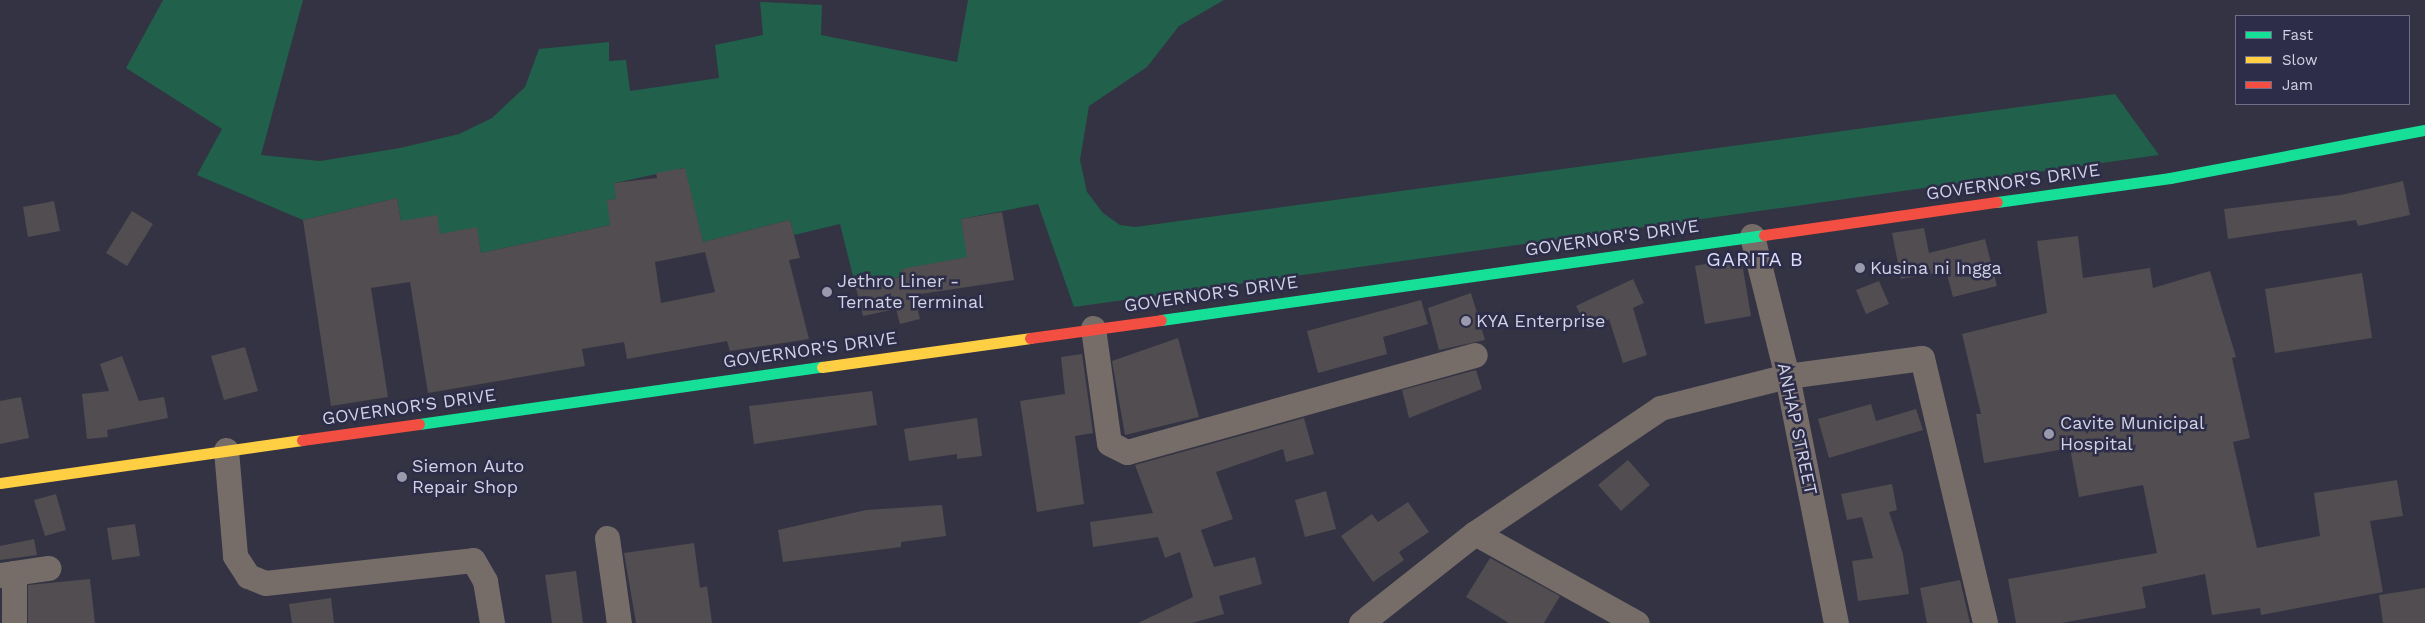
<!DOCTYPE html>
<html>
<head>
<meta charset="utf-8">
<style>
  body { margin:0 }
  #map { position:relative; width:2425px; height:623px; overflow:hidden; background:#333343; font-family:"Work Sans",sans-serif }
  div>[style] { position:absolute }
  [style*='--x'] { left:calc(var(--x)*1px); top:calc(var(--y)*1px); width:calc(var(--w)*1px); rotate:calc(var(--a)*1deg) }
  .green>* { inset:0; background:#21604a }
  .building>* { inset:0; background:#524d50 }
  .street>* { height:25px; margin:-12.5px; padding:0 12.5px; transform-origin:12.5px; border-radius:12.5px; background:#766c68 }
  .fast>* { height:11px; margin:-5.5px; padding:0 5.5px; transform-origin:5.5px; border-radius:5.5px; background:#16e098 }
  .slow>* { height:11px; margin:-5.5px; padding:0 5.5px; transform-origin:5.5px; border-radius:5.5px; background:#ffcf43 }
  .jam>* { height:11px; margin:-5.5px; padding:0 5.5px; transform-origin:5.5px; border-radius:5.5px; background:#f24e42 }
  .dots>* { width:14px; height:14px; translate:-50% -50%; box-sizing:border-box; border:2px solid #2d2d49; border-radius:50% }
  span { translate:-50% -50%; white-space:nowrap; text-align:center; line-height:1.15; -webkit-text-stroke:5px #2d2d49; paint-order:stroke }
  .street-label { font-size:18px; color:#d1d2e4 }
  .poi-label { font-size:18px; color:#d1d2e4 }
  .left { translate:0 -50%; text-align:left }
  .quarter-label { font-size:20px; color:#dcddfa; letter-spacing:1px }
  .legend { position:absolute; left:2235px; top:15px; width:175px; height:90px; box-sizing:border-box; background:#2d2d49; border:1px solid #6f6f87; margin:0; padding:6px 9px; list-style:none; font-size:15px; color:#d1d2e4 }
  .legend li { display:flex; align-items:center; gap:10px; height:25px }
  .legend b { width:25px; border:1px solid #6f6f87 }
</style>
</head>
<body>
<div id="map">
  <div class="green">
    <i style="clip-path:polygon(163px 0,303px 0,261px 155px,320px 161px,400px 148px,459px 134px,492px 118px,525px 87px,539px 49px,609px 42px,609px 61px,626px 60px,630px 91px,719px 78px,715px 45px,763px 35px,760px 2px,822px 5px,821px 35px,957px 62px,968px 0,1224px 0,1179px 26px,1147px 67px,1089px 106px,1080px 160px,1087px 192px,1103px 213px,1120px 225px,1135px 227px,2115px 94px,2159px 155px,1074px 307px,1038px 204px,961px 219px,968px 257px,902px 270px,903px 276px,856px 288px,840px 224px,794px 235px,790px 220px,703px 242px,684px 168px,615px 183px,616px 199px,608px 200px,610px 225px,481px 253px,477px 228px,440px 234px,401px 221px,397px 198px,303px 220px,197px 175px,222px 129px,126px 68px)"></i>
  </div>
  <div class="building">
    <i style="clip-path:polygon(evenodd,685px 168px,703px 242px,790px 220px,800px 258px,789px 260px,809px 339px,730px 351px,727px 341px,627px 359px,624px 342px,582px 349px,585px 366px,428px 393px,410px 282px,371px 288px,388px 397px,331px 406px,303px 220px,397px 198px,401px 221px,437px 215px,440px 234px,477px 227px,481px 253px,610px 225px,607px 200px,616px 199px,614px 183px,657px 178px,656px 173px,685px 168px,705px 252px,715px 292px,661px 303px,655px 262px,705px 252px)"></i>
    <i style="clip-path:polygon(2403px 181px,2410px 215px,2358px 226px,2356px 220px,2228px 239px,2224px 209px,2341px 195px)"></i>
    <i style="clip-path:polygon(54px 201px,60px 231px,28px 237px,23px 207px)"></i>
    <i style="clip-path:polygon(132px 211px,153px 224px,127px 266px,106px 253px)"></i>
    <i style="clip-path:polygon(1002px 212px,1014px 280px,914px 295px,920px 319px,900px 324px,896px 309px,863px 316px,856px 288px,904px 276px,902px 269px,967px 257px,961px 219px)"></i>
    <i style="clip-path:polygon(1924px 228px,1929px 253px,1985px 239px,1997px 286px,1953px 297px,1946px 271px,1901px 279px,1892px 233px)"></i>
    <i style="clip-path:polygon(2078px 236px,2083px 278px,2150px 268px,2153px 288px,2210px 271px,2236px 357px,2232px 358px,2250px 438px,2233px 442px,2257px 548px,2320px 536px,2314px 493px,2397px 480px,2403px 516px,2370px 521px,2383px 592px,2261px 615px,2260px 608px,2212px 615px,2205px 574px,2142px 587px,2146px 608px,2061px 623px,2016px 623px,2008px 579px,2157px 553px,2143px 485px,2079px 497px,2070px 448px,1984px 463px,1976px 414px,1981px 414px,1962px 334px,2047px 313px,2037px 241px)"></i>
    <i style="clip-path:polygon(1741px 257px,1751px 316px,1705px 324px,1695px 266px)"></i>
    <i style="clip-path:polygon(2362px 273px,2372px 338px,2275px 353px,2265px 289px)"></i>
    <i style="clip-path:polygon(1633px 279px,1644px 303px,1633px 308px,1647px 355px,1623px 363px,1609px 319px,1588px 330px,1576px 306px)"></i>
    <i style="clip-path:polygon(1879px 281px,1889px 304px,1866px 314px,1856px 290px)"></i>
    <i style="clip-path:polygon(1471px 293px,1485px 340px,1439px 350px,1428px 308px)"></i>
    <i style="clip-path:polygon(1421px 300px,1428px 324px,1383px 337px,1387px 354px,1318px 373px,1307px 331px)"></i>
    <i style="clip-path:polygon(1178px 338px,1199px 417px,1125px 435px,1112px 361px)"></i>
    <i style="clip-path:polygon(245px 347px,258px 391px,224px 400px,211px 356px)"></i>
    <i style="clip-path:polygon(1082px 354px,1093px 433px,1075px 436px,1084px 504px,1037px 512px,1020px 401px,1065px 394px,1061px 357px)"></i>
    <i style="clip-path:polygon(122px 356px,139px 401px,164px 397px,168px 418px,107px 430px,108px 437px,87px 439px,82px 394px,109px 391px,100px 364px)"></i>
    <i style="clip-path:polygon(1476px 370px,1482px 389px,1409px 418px,1402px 390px)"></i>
    <i style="clip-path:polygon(872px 391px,877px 425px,754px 444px,749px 406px)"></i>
    <i style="clip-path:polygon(21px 397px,29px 438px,0 444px,0 401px)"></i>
    <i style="clip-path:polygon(1871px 404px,1876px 421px,1916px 409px,1923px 430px,1829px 458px,1818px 419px)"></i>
    <i style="clip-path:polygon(977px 418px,982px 456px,957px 459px,957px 454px,909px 461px,904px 429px)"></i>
    <i style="clip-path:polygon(1304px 418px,1314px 454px,1286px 462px,1283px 449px,1216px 472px,1233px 519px,1201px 530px,1214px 567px,1255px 557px,1262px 584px,1219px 596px,1224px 614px,1192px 623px,1138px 623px,1193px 597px,1180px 552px,1165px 558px,1158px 537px,1093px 547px,1090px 522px,1153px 513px,1135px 465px)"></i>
    <i style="clip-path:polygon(1628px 460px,1650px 485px,1621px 511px,1598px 485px)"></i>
    <i style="clip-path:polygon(1892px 484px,1897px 510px,1889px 512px,1903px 554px,1909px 594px,1858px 601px,1852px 561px,1873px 558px,1862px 517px,1847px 520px,1841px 494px)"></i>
    <i style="clip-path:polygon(1326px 491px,1336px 529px,1305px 537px,1295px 500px)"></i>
    <i style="clip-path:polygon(56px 494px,66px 530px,45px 536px,34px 500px)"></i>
    <i style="clip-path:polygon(1408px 502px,1429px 532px,1399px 552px,1404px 560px,1373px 582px,1341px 536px,1372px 514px,1378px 522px)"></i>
    <i style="clip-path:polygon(942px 505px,946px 536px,901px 542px,901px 547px,783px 562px,778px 530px,866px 510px)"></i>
    <i style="clip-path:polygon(135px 524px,140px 556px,112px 560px,107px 528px)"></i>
    <i style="clip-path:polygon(34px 539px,37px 555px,0 560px,0 546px)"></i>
    <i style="clip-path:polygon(694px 543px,700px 588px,707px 586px,712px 623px,636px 623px,624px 553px)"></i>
    <i style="clip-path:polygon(1490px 558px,1560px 596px,1544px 623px,1509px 623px,1466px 597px)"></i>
    <i style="clip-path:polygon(576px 571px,583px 623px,552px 623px,545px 575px)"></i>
    <i style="clip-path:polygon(90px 579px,95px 623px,28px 623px,28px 585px)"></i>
    <i style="clip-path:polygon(1960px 580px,1970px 623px,1927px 623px,1920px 588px)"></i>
    <i style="clip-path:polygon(2425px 588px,2425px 623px,2383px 623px,2379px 595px)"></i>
    <i style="clip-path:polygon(331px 598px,334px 623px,292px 623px,289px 604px)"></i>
  </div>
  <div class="street">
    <i style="--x:1752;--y:236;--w:144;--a:76"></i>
    <i style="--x:1787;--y:376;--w:252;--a:78.8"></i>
    <i style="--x:1093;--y:328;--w:116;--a:82.1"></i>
    <i style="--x:1109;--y:443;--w:20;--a:27"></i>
    <i style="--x:1127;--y:452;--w:361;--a:-15.6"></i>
    <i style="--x:226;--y:450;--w:106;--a:85.1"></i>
    <i style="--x:235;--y:556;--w:24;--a:57"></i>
    <i style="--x:248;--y:576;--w:18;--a:22"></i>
    <i style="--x:265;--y:583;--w:209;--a:-6.3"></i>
    <i style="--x:473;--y:560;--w:24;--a:60"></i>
    <i style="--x:485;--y:581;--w:43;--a:80.5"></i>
    <i style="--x:1475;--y:533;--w:185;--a:29.1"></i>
    <i style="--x:607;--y:538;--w:86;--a:82"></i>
    <i style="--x:0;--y:575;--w:49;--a:-8.3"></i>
    <i style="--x:14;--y:623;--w:50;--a:-90"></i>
    <i style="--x:1361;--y:623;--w:145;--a:-38.3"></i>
    <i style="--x:1475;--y:533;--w:223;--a:-34"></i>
    <i style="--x:1660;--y:408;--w:131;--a:-14.1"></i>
    <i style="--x:1787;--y:376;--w:136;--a:-7.6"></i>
    <i style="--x:1922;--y:358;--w:272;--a:76.6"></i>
  </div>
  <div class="fast">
    <i style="--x:1997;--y:202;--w:175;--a:-7.9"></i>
    <i style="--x:2170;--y:178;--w:259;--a:-10.7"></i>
    <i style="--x:1161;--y:320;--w:609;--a:-8.02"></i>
    <i style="--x:419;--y:424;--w:407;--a:-8.1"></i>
  </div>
  <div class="slow">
    <i style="--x:822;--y:367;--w:210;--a:-7.9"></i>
    <i style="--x:0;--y:483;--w:305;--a:-8.1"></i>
  </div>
  <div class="jam">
    <i style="--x:1764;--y:235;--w:235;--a:-8.1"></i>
    <i style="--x:1030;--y:338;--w:132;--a:-7.8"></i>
    <i style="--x:302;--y:440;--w:118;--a:-7.8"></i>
  </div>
  <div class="dots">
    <i style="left:1860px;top:268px;background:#9a9aac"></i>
    <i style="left:827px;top:292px;background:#9a9aac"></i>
    <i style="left:1466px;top:321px;background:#9a9aac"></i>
    <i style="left:2049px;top:434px;background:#9a9aac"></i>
    <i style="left:402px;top:477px;background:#9a9aac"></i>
  </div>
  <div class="street-label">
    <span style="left:2013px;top:182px;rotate:-8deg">GOVERNOR'S DRIVE</span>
    <span style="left:1612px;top:238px;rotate:-8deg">GOVERNOR'S DRIVE</span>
    <span style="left:1211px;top:294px;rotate:-8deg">GOVERNOR'S DRIVE</span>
    <span style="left:810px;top:350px;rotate:-8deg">GOVERNOR'S DRIVE</span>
    <span style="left:409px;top:407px;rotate:-8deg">GOVERNOR'S DRIVE</span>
    <span style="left:1797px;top:429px;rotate:78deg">ANHAP STREET</span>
  </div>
  <div class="poi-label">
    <span class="left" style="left:1870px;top:268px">Kusina ni Ingga</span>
    <span class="left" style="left:837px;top:292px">Jethro Liner -<br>Ternate Terminal</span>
    <span class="left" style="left:1476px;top:321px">KYA Enterprise</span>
    <span class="left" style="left:2060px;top:434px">Cavite Municipal<br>Hospital</span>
    <span class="left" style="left:412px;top:477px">Siemon Auto<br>Repair Shop</span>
  </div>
  <div class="quarter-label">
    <span style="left:1755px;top:259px">GARITA B</span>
  </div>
  <ul class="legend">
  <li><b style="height:6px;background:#16e098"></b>Fast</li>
  <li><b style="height:6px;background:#ffcf43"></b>Slow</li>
  <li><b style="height:6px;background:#f24e42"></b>Jam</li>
  </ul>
</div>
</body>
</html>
